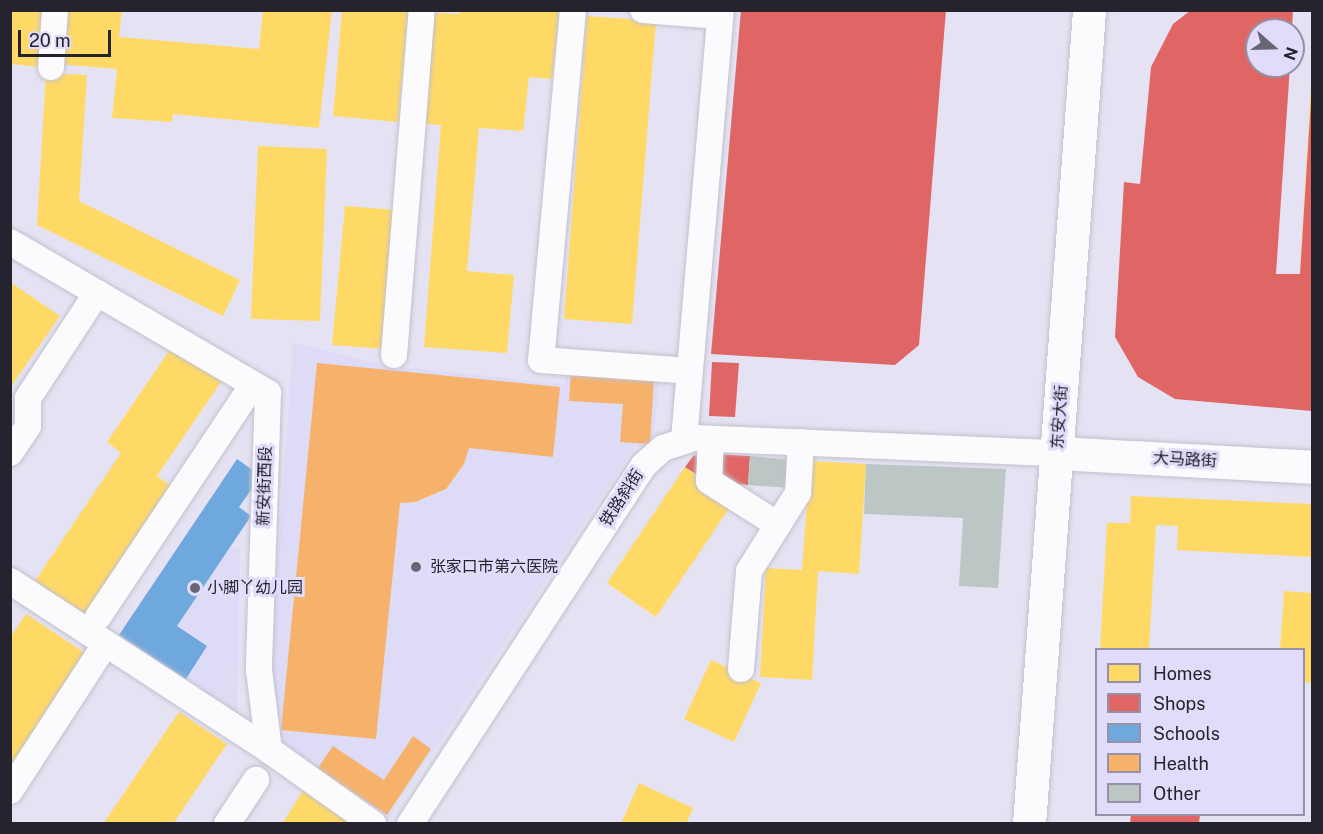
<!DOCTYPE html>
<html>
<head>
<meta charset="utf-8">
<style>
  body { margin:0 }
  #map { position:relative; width:1323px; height:834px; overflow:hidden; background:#e5e3f3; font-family:"Public Sans","Noto Sans SC",sans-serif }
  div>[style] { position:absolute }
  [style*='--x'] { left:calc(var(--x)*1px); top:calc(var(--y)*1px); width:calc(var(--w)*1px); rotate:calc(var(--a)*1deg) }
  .built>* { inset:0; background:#dedbf6 }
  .homes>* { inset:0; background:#ffd966 }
  .shops>* { inset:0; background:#e06666 }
  .schools>* { inset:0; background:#6fa8dc }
  .health>* { inset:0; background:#f6b26b }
  .building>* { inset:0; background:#bcc6c4 }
  .roads { filter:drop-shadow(0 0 2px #c2c0ce) drop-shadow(0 0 2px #c2c0ce) }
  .street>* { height:26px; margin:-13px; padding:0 13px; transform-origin:13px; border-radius:13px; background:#fbfbfd }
  .secondary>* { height:33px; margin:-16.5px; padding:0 16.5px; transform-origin:16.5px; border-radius:16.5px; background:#fbfbfd }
  .dots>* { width:16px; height:16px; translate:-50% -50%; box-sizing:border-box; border:3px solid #e0dcfa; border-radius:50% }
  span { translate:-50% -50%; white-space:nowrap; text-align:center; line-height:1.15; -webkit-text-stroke:6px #e0dcfa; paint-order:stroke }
  .street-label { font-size:16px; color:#24232e }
  .poi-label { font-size:16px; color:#24232e }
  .left { translate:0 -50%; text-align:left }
  .frame { position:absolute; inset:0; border:12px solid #24232e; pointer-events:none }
  .legend { position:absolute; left:1095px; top:648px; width:210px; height:168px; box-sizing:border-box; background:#e0dcfa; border:2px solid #9592a8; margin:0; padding:8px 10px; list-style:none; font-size:18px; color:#24232e }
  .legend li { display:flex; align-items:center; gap:12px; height:30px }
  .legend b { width:30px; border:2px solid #9592a8 }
  .north { position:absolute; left:1245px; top:18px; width:60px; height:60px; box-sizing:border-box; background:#e0dcfa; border:2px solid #9592a8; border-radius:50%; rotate:110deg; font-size:16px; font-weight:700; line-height:24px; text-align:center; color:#24232e }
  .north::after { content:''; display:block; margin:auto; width:21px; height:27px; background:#686673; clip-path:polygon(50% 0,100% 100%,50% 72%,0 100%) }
  .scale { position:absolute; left:18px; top:30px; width:93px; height:27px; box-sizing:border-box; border:3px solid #24232e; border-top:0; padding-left:8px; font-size:18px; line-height:21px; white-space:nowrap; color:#24232e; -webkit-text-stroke:4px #e0dcfa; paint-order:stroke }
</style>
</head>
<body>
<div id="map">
  <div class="built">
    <i style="clip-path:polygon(293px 343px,383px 365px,565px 384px,566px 367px,660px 376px,652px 447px,635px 446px,386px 822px,280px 745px,269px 688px)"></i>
    <i style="clip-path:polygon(193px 524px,229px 548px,240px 549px,237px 715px,119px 635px)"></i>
  </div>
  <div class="homes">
    <i style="clip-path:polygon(10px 10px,46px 10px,41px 67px,10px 64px)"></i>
    <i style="clip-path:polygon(62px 10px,122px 10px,119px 37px,259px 49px,263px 10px,332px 10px,319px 128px,173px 114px,172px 122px,112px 118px,117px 69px,57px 64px)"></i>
    <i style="clip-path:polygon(342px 10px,408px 10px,398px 122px,333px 116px)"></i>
    <i style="clip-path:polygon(460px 10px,559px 10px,552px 79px,529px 77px,523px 131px,479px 128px,467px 271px,514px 275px,507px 353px,424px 347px,441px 125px,424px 124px,434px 13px,459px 14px)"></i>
    <i style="clip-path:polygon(762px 10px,827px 10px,801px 359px,734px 355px)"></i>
    <i style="clip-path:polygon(587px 16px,656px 21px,632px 324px,564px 319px)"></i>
    <i style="clip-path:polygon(46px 73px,87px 75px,79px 201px,240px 280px,223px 316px,37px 225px)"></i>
    <i style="clip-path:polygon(1311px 85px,1312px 85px,1312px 411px,1292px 409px)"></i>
    <i style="clip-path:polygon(258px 146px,327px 149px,320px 321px,251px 319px)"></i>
    <i style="clip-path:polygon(345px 206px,397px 210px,384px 349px,332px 345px)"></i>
    <i style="clip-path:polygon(10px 282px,60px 316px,10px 388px)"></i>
    <i style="clip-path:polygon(171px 348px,221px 382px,157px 476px,174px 488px,89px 617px,35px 581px,121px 453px,107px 442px)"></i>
    <i style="clip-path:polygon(810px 461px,866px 464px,859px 574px,818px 571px,812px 680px,760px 677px,766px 568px,802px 570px)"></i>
    <i style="clip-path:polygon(685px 467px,734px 501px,656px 617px,607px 583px)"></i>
    <i style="clip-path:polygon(1131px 496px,1312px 504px,1312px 557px,1177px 550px,1178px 526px,1156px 525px,1149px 650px,1100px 650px,1107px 523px,1130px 523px)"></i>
    <i style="clip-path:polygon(1284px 591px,1312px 593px,1312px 683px,1304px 682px,1304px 650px,1280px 650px)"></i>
    <i style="clip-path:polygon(26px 614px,85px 653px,10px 767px,10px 638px)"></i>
    <i style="clip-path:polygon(711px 660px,761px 683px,734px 742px,684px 719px)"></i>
    <i style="clip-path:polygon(179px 712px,227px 744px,173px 824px,103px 824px)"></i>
    <i style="clip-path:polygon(639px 783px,693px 808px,686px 824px,621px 824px)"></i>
    <i style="clip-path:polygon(303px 791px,351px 824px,282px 824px)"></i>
  </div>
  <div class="shops">
    <i style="clip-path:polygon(741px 10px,946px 10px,919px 345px,895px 365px,711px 354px)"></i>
    <i style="clip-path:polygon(1191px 10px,1293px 10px,1292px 30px,1257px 30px,1257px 66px,1290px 66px,1276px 274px,1300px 274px,1312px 85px,1312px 411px,1175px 399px,1138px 377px,1115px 337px,1124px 182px,1140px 184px,1151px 67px,1173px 24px)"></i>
    <i style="clip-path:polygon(712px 362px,739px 363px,735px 417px,709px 416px)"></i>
    <i style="clip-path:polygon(714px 454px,750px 456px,748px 485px,713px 481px)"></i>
    <i style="clip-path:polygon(694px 455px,707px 465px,699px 476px,685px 467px)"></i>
    <i style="clip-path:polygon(1131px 814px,1200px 814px,1199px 824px,1130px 824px)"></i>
  </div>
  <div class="schools">
    <i style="clip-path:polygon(237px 459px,261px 476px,239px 507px,251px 516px,177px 626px,207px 646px,186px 679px,119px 635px)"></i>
  </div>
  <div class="health">
    <i style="clip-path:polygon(317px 363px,560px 387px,553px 457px,469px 448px,464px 464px,446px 489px,415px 502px,400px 503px,376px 739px,281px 730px)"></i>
    <i style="clip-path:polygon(571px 371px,654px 377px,650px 444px,620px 442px,623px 404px,569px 401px)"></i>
    <i style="clip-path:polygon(413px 736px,431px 749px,387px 815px,318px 768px,333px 746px,384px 780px)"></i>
  </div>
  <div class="building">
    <i style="clip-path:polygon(750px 456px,792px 460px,790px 488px,748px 485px)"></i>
    <i style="clip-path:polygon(866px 464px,1006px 469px,998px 588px,959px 586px,963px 518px,864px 514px)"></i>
  </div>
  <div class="roads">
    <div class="street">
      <i style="--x:573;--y:10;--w:351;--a:95.2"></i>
      <i style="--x:541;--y:360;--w:149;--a:4.2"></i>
      <i style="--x:643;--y:10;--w:77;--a:4.5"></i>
      <i style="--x:51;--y:67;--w:57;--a:-86"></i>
      <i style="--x:10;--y:242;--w:299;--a:30.3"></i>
      <i style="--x:268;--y:393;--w:277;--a:91.9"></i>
      <i style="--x:259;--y:670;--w:81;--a:82.9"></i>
      <i style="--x:269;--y:750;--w:128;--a:35.4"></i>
      <i style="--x:394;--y:355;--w:346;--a:-85.4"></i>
      <i style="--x:711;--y:439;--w:42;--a:92.7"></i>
      <i style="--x:709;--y:481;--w:82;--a:32.5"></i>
      <i style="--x:684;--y:440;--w:432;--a:-85.1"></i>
      <i style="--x:10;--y:453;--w:32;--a:-56"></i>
      <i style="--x:28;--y:426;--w:28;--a:-90"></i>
      <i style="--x:28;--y:398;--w:126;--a:-56.7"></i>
      <i style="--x:10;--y:581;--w:309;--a:33.1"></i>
      <i style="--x:98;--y:617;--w:279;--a:-56.3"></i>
      <i style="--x:741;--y:669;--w:98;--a:-85.3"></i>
      <i style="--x:749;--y:571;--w:92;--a:-57.9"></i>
      <i style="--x:798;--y:493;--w:51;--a:-86.6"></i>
      <i style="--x:10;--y:791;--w:176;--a:-57"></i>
      <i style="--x:227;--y:824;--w:53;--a:-56.6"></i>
      <i style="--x:410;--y:824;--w:427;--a:-56.9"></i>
      <i style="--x:643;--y:466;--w:27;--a:-42"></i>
      <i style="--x:663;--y:448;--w:33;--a:-18"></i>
      <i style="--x:694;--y:438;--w:363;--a:2.4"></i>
    </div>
    <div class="secondary">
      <i style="--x:1057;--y:453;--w:255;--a:3.1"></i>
      <i style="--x:1029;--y:824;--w:816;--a:-85.78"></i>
    </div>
  </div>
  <div class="dots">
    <i style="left:416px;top:567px;background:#686673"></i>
    <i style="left:195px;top:588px;background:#686673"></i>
  </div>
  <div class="street-label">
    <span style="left:1060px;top:417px;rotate:-86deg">东安大街</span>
    <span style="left:1185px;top:460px;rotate:3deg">大马路街</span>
    <span style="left:265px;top:486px;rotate:-88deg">新安街西段</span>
    <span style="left:622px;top:498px;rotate:-57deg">铁路斜街</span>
  </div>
  <div class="poi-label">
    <span class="left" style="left:430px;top:567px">张家口市第六医院</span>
    <span class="left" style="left:207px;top:588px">小脚丫幼儿园</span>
  </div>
  <div class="frame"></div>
  <ul class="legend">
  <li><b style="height:16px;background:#ffd966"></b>Homes</li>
  <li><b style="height:16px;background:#e06666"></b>Shops</li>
  <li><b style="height:16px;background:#6fa8dc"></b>Schools</li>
  <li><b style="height:16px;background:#f6b26b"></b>Health</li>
  <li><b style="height:16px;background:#bcc6c4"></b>Other</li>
  </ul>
  <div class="north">N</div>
  <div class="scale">20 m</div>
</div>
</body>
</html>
